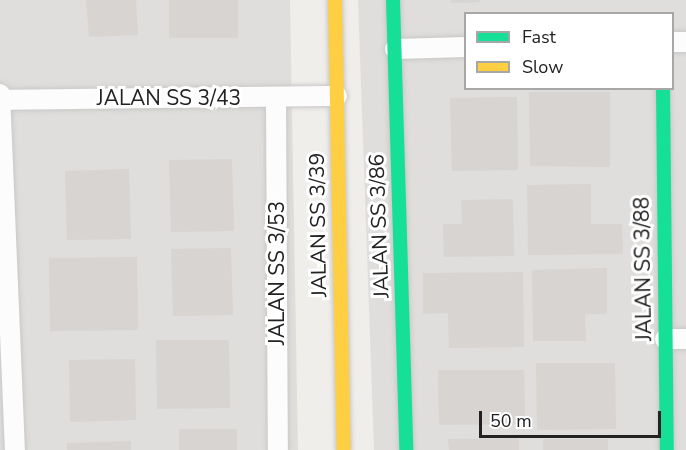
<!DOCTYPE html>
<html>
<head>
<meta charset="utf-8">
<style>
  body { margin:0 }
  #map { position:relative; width:686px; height:450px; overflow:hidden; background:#f0eeeb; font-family:"Nunito Sans",sans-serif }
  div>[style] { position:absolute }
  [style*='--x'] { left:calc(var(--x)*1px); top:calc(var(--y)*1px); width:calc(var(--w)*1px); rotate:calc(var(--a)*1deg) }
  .residential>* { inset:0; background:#dfdedc }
  .building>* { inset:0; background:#d7d4d2 }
  .roads { filter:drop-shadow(0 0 2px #c9c8c7) drop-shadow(0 0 2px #c9c8c7) }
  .street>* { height:20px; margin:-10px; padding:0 10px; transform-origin:10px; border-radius:10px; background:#fdfcfc }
  .fast>* { height:14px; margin:-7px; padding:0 7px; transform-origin:7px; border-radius:7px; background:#16e098 }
  .slow>* { height:14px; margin:-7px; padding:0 7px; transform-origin:7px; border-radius:7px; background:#ffcf43 }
  span { translate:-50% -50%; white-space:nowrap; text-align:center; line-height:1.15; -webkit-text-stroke:6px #fff; paint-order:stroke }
  .street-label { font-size:21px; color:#222 }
  .legend { position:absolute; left:464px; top:12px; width:210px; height:78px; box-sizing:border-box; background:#fff; border:2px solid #a7a7a7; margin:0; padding:8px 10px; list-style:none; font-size:18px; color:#222 }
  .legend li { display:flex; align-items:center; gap:12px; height:30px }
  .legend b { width:30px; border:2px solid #a7a7a7 }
  .scale { position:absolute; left:479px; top:411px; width:182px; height:27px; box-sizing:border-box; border:3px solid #222; border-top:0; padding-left:8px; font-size:18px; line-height:21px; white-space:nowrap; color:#222; -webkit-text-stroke:4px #fff; paint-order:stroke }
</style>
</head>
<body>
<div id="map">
  <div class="residential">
    <i style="clip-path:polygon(0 0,290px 0,298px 450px,0 450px)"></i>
    <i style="clip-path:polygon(evenodd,358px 0,686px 0,686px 450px,374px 450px,358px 0,466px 14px,672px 14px,672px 88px,466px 88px,466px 14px)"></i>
  </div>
  <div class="building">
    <i style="clip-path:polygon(86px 0,136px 0,138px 35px,89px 37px)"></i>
    <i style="clip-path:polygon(169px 0,238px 0,238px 38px,169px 38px)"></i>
    <i style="clip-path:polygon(451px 0,479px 0,480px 2px,451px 3px)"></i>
    <i style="clip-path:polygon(529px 92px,610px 92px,610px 167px,530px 166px)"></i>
    <i style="clip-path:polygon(517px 97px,518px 170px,452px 171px,450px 98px)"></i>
    <i style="clip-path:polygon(232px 159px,234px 231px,171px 232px,169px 160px)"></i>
    <i style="clip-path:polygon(129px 169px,131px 239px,67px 240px,65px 171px)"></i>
    <i style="clip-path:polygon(591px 184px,591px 224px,622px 224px,623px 254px,528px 255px,527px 185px)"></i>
    <i style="clip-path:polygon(513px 199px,514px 256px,444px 257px,443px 224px,462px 224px,461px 200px)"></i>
    <i style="clip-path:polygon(231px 248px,233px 315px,173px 316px,171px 249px)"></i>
    <i style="clip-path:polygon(137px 257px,138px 330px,50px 331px,49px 258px)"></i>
    <i style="clip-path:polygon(607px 268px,607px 314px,585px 314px,586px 341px,533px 341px,532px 270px)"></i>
    <i style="clip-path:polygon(523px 272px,524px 347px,449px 348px,448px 313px,423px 314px,423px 273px)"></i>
    <i style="clip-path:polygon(156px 340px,229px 340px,230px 408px,157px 409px)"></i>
    <i style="clip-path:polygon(135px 359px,136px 420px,70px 422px,69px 360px)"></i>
    <i style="clip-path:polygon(536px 363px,615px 363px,616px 429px,537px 430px)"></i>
    <i style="clip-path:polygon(438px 370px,524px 370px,525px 424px,439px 425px)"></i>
    <i style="clip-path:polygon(179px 429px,237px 429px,237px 450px,179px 450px)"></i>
    <i style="clip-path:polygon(519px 438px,519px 450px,449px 450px,448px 439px)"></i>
    <i style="clip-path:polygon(543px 439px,608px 439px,608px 450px,543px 450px)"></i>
    <i style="clip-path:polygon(131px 441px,131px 450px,67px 450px,67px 443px)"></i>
  </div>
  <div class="roads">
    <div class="street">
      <i style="--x:672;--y:42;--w:14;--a:0"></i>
      <i style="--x:395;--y:49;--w:71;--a:-1.6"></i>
      <i style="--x:0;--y:94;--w:356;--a:87.6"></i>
      <i style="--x:276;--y:97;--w:353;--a:89.7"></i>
      <i style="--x:0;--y:100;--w:337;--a:-0.7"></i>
      <i style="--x:665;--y:339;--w:21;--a:0"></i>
    </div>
    <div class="fast">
      <i style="--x:393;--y:0;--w:450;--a:88.3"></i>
      <i style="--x:663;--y:88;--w:362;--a:89.4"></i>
    </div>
    <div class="slow">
      <i style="--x:335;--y:0;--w:450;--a:88.9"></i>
    </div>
  </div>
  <div class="street-label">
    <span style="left:169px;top:98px">JALAN SS 3/43</span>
    <span style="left:318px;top:225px;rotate:-91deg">JALAN SS 3/39</span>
    <span style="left:379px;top:226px;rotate:-92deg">JALAN SS 3/86</span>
    <span style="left:643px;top:269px;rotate:-91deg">JALAN SS 3/88</span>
    <span style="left:277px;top:273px;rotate:-90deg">JALAN SS 3/53</span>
  </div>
  <ul class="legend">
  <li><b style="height:8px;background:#16e098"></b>Fast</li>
  <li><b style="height:8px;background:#ffcf43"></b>Slow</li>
  </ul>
  <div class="scale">50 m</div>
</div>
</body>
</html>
